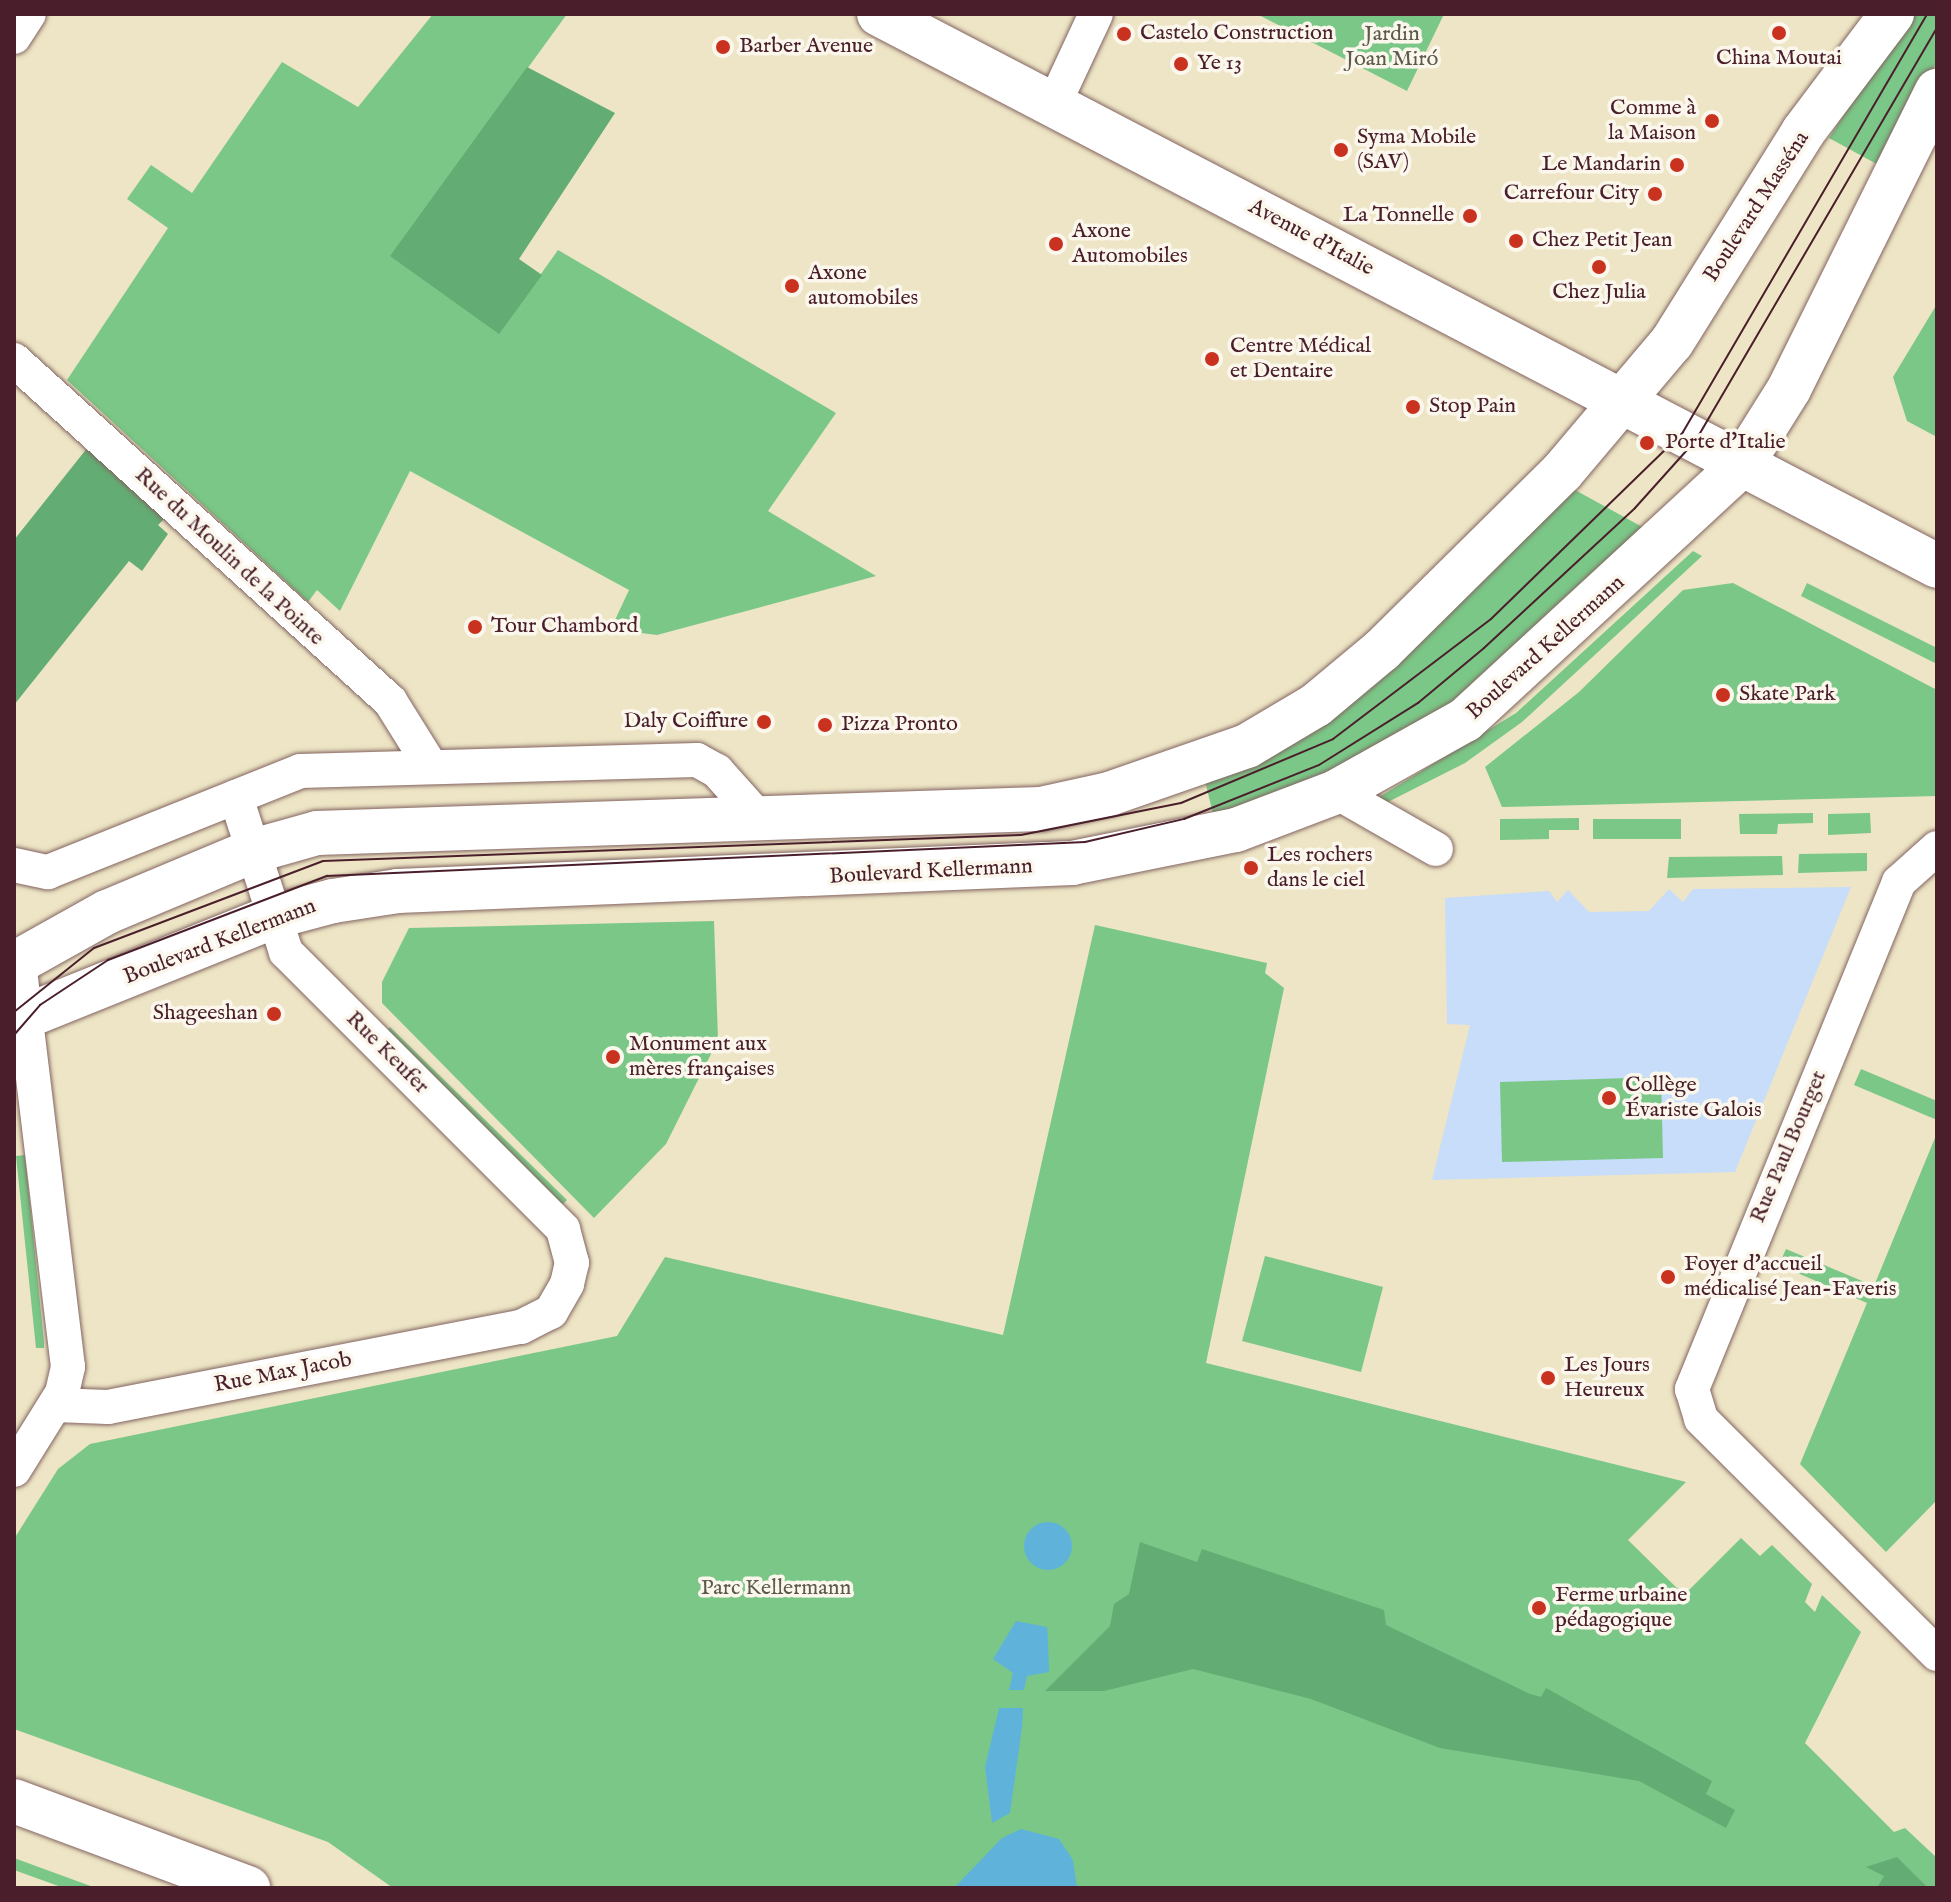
<!DOCTYPE html>
<html>
<head>
<meta charset="utf-8">
<style>
  body { margin:0 }
  #map { position:relative; width:1951px; height:1902px; overflow:hidden; background:#ede5c5; font-family:"IM FELL English",serif }
  div>[style] { position:absolute }
  [style*='--x'] { left:calc(var(--x)*1px); top:calc(var(--y)*1px); width:calc(var(--w)*1px); rotate:calc(var(--a)*1deg) }
  .built>* { inset:0; background:#c7ddf9 }
  .green>* { inset:0; background:#7ac787 }
  .forest>* { inset:0; background:#63ac74 }
  .water>* { inset:0; background:#5fb3db }
  .round { border-radius:50% }
  .roads { filter:drop-shadow(0 0 2px #836461) drop-shadow(0 0 2px #836461) }
  .minor>* { height:34px; margin:-17px; padding:0 17px; transform-origin:17px; border-radius:17px; background:#fff }
  .secondary>* { height:44px; margin:-22px; padding:0 22px; transform-origin:22px; border-radius:22px; background:#fff }
  .primary>* { height:44px; margin:-22px; padding:0 22px; transform-origin:22px; border-radius:22px; background:#fff }
  .tram>* { height:2px; margin:-1px; padding:0 1px; transform-origin:1px; border-radius:1px; background:#4a1f2b }
  .dots>* { width:22px; height:22px; translate:-50% -50%; box-sizing:border-box; border:4px solid #fbf7ec; border-radius:50% }
  span { translate:-50% -50%; white-space:nowrap; text-align:center; line-height:1.15; -webkit-text-stroke:7px #fbf7ec; paint-order:stroke }
  .poi-label { font-size:22px; color:#4a1f2b }
  .left { translate:0 -50%; text-align:left }
  .right { translate:-100% -50%; text-align:right }
  .park-label { font-size:22px; color:#5b5a4b }
  .street-label { font-size:22px; color:#4a1f2b }
  .frame { position:absolute; inset:0; border:16px solid #4a1f2b; pointer-events:none }
</style>
</head>
<body>
<div id="map">
  <div class="built">
    <i style="clip-path:polygon(1851px 887px,1735px 1172px,1432px 1180px,1470px 1025px,1447px 1024px,1445px 898px,1549px 891px,1557px 902px,1568px 890px,1589px 912px,1649px 911px,1669px 889px,1683px 902px,1693px 889px)"></i>
  </div>
  <div class="green">
    <i style="clip-path:polygon(433px 14px,567px 14px,391px 256px,499px 333px,558px 250px,836px 413px,768px 511px,876px 576px,657px 635px,641px 633px,615px 620px,629px 590px,410px 471px,340px 611px,317px 590px,308px 602px,67px 380px,168px 228px,127px 199px,151px 165px,192px 193px,282px 62px,358px 107px)"></i>
    <i style="clip-path:polygon(1257px 14px,1444px 14px,1407px 91px)"></i>
    <i style="clip-path:polygon(1909px 14px,1937px 14px,1937px 61px,1884px 168px,1829px 138px)"></i>
    <i style="clip-path:polygon(1937px 304px,1937px 437px,1907px 421px,1893px 377px)"></i>
    <i style="clip-path:polygon(1575px 490px,1646px 529px,1512px 655px,1413px 735px,1216px 826px,1205px 781px)"></i>
    <i style="clip-path:polygon(1693px 551px,1702px 556px,1522px 722px,1465px 763px,1380px 806px,1376px 799px,1516px 713px)"></i>
    <i style="clip-path:polygon(1733px 583px,1937px 690px,1937px 796px,1502px 807px,1485px 767px,1579px 692px,1683px 590px)"></i>
    <i style="clip-path:polygon(1807px 583px,1937px 648px,1937px 664px,1801px 596px)"></i>
    <i style="clip-path:polygon(1813px 813px,1813px 823px,1778px 824px,1777px 834px,1740px 834px,1739px 814px)"></i>
    <i style="clip-path:polygon(1870px 813px,1871px 833px,1828px 835px,1828px 814px)"></i>
    <i style="clip-path:polygon(1579px 818px,1579px 830px,1549px 830px,1549px 839px,1500px 840px,1500px 819px)"></i>
    <i style="clip-path:polygon(1593px 819px,1681px 819px,1681px 839px,1593px 839px)"></i>
    <i style="clip-path:polygon(1867px 853px,1867px 871px,1798px 873px,1799px 854px)"></i>
    <i style="clip-path:polygon(1782px 856px,1783px 875px,1667px 878px,1669px 857px)"></i>
    <i style="clip-path:polygon(714px 921px,718px 1040px,666px 1144px,594px 1218px,382px 1003px,382px 982px,409px 928px)"></i>
    <i style="clip-path:polygon(1095px 925px,1267px 963px,1265px 973px,1284px 988px,1206px 1363px,1686px 1482px,1628px 1540px,1684px 1595px,1741px 1538px,1760px 1556px,1772px 1545px,1812px 1584px,1805px 1602px,1815px 1612px,1822px 1595px,1861px 1632px,1805px 1743px,1894px 1832px,1905px 1828px,1937px 1858px,1937px 1888px,393px 1888px,328px 1842px,14px 1729px,14px 1539px,58px 1469px,90px 1444px,617px 1336px,665px 1257px,1003px 1335px)"></i>
    <i style="clip-path:polygon(390px 1027px,567px 1200px,561px 1206px,385px 1033px)"></i>
    <i style="clip-path:polygon(1861px 1069px,1937px 1101px,1937px 1120px,1854px 1085px)"></i>
    <i style="clip-path:polygon(1661px 1077px,1663px 1158px,1502px 1162px,1500px 1082px)"></i>
    <i style="clip-path:polygon(1937px 1133px,1937px 1500px,1886px 1552px,1800px 1464px,1867px 1303px,1779px 1265px,1786px 1249px,1874px 1286px)"></i>
    <i style="clip-path:polygon(25px 1155px,44px 1342px,44px 1348px,36px 1348px,16px 1156px)"></i>
    <i style="clip-path:polygon(1265px 1256px,1383px 1287px,1361px 1372px,1242px 1341px)"></i>
    <i style="clip-path:polygon(14px 1858px,96px 1888px,64px 1888px,14px 1870px)"></i>
  </div>
  <div class="forest">
    <i style="clip-path:polygon(527px 67px,615px 113px,519px 259px,542px 275px,499px 334px,390px 256px)"></i>
    <i style="clip-path:polygon(88px 447px,165px 518px,158px 525px,168px 534px,142px 571px,129px 561px,14px 705px,14px 540px)"></i>
    <i style="clip-path:polygon(1140px 1542px,1197px 1562px,1202px 1549px,1384px 1610px,1386px 1625px,1530px 1694px,1541px 1697px,1546px 1688px,1712px 1781px,1706px 1794px,1735px 1810px,1726px 1828px,1639px 1781px,1440px 1748px,1311px 1699px,1193px 1669px,1104px 1691px,1045px 1691px,1110px 1626px,1114px 1604px,1129px 1594px)"></i>
    <i style="clip-path:polygon(1897px 1857px,1928px 1888px,1877px 1888px,1884px 1876px,1866px 1867px)"></i>
  </div>
  <div class="water">
    <i class="round" style="left:1024px;top:1522px;width:48px;height:48px"></i>
    <i style="clip-path:polygon(1016px 1621px,1047px 1627px,1048px 1640px,1049px 1672px,1027px 1676px,1024px 1690px,1009px 1690px,1013px 1673px,993px 1659px)"></i>
    <i style="clip-path:polygon(999px 1708px,1023px 1708px,1022px 1727px,1010px 1813px,992px 1823px,985px 1767px)"></i>
    <i style="clip-path:polygon(1021px 1829px,1059px 1839px,1073px 1860px,1077px 1888px,954px 1888px,1002px 1838px)"></i>
  </div>
  <div class="roads">
    <div class="minor">
      <i style="--x:14;--y:37;--w:27;--a:-57"></i>
      <i style="--x:1054;--y:104;--w:99;--a:-65"></i>
      <i style="--x:14;--y:360;--w:508;--a:42.21"></i>
      <i style="--x:390;--y:701;--w:75;--a:58"></i>
      <i style="--x:1336;--y:792;--w:115;--a:29.7"></i>
      <i style="--x:1937;--y:848;--w:51;--a:138.2"></i>
      <i style="--x:1899;--y:882;--w:548;--a:112.21"></i>
      <i style="--x:1692;--y:1389;--w:31;--a:73"></i>
      <i style="--x:1701;--y:1419;--w:333;--a:44.9"></i>
      <i style="--x:14;--y:865;--w:35;--a:12"></i>
      <i style="--x:48;--y:872;--w:271;--a:-21.8"></i>
      <i style="--x:300;--y:771;--w:397;--a:-1.6"></i>
      <i style="--x:697;--y:760;--w:23;--a:29"></i>
      <i style="--x:717;--y:771;--w:66;--a:48.1"></i>
      <i style="--x:55;--y:1405;--w:53;--a:2.2"></i>
      <i style="--x:108;--y:1407;--w:421;--a:-11"></i>
      <i style="--x:521;--y:1327;--w:34;--a:-27"></i>
      <i style="--x:551;--y:1312;--w:32;--a:-60"></i>
      <i style="--x:567;--y:1284;--w:22;--a:-77"></i>
      <i style="--x:572;--y:1263;--w:35;--a:-105"></i>
      <i style="--x:563;--y:1229;--w:392;--a:-135"></i>
      <i style="--x:286;--y:952;--w:163;--a:-107.9"></i>
      <i style="--x:14;--y:1470;--w:91;--a:-58.1"></i>
      <i style="--x:62;--y:1393;--w:27;--a:-77"></i>
      <i style="--x:68;--y:1367;--w:409;--a:-96.9"></i>
    </div>
    <div class="secondary">
      <i style="--x:14;--y:1801;--w:250;--a:20.4"></i>
    </div>
    <div class="primary">
      <i style="--x:879;--y:14;--w:1193;--a:27.55"></i>
      <i style="--x:14;--y:964;--w:107;--a:-29.2"></i>
      <i style="--x:107;--y:912;--w:158;--a:-22.7"></i>
      <i style="--x:253;--y:851;--w:66;--a:-15.7"></i>
      <i style="--x:317;--y:833;--w:724;--a:-1.9"></i>
      <i style="--x:1041;--y:809;--w:70;--a:-12.4"></i>
      <i style="--x:1109;--y:794;--w:146;--a:-19.2"></i>
      <i style="--x:1247;--y:746;--w:80;--a:-30.7"></i>
      <i style="--x:1316;--y:705;--w:86;--a:-39.8"></i>
      <i style="--x:1382;--y:650;--w:253;--a:-44.7"></i>
      <i style="--x:1562;--y:472;--w:170;--a:-49.8"></i>
      <i style="--x:1672;--y:342;--w:248;--a:-58"></i>
      <i style="--x:1803;--y:132;--w:148;--a:-53"></i>
      <i style="--x:14;--y:1021;--w:279;--a:-21.9"></i>
      <i style="--x:273;--y:917;--w:62;--a:-14.9"></i>
      <i style="--x:333;--y:901;--w:66;--a:-8.7"></i>
      <i style="--x:398;--y:891;--w:675;--a:-2.38"></i>
      <i style="--x:1072;--y:863;--w:167;--a:-11.4"></i>
      <i style="--x:1236;--y:830;--w:107;--a:-20.8"></i>
      <i style="--x:1336;--y:792;--w:148;--a:-29.2"></i>
      <i style="--x:1465;--y:720;--w:377;--a:-42.7"></i>
      <i style="--x:1742;--y:464;--w:89;--a:-57.9"></i>
      <i style="--x:1789;--y:389;--w:333;--a:-63.6"></i>
    </div>
  </div>
  <div class="tram">
    <i style="--x:14;--y:1012;--w:102;--a:-38.7"></i>
    <i style="--x:94;--y:948;--w:245;--a:-20.8"></i>
    <i style="--x:323;--y:861;--w:698;--a:-2.13"></i>
    <i style="--x:1021;--y:835;--w:163;--a:-11.3"></i>
    <i style="--x:1181;--y:803;--w:165;--a:-22.8"></i>
    <i style="--x:1333;--y:739;--w:198;--a:-37.2"></i>
    <i style="--x:1491;--y:619;--w:268;--a:-44.2"></i>
    <i style="--x:1683;--y:432;--w:484;--a:-59.7"></i>
    <i style="--x:14;--y:1035;--w:40;--a:-49"></i>
    <i style="--x:40;--y:1005;--w:82;--a:-33.5"></i>
    <i style="--x:108;--y:960;--w:235;--a:-21"></i>
    <i style="--x:327;--y:876;--w:759;--a:-2.57"></i>
    <i style="--x:1085;--y:842;--w:102;--a:-13.1"></i>
    <i style="--x:1184;--y:819;--w:145;--a:-21.8"></i>
    <i style="--x:1319;--y:765;--w:117;--a:-32.1"></i>
    <i style="--x:1418;--y:703;--w:86;--a:-39.8"></i>
    <i style="--x:1484;--y:648;--w:206;--a:-42.8"></i>
    <i style="--x:1635;--y:508;--w:91;--a:-48.1"></i>
    <i style="--x:1696;--y:440;--w:477;--a:-59.7"></i>
  </div>
  <div class="dots">
    <i style="left:1779px;top:33px;background:#c8321e"></i>
    <i style="left:1124px;top:34px;background:#c8321e"></i>
    <i style="left:723px;top:47px;background:#c8321e"></i>
    <i style="left:1181px;top:64px;background:#c8321e"></i>
    <i style="left:1712px;top:121px;background:#c8321e"></i>
    <i style="left:1341px;top:150px;background:#c8321e"></i>
    <i style="left:1677px;top:165px;background:#c8321e"></i>
    <i style="left:1655px;top:194px;background:#c8321e"></i>
    <i style="left:1470px;top:216px;background:#c8321e"></i>
    <i style="left:1516px;top:241px;background:#c8321e"></i>
    <i style="left:1056px;top:244px;background:#c8321e"></i>
    <i style="left:1599px;top:267px;background:#c8321e"></i>
    <i style="left:792px;top:286px;background:#c8321e"></i>
    <i style="left:1212px;top:359px;background:#c8321e"></i>
    <i style="left:1413px;top:407px;background:#c8321e"></i>
    <i style="left:1647px;top:443px;background:#c8321e"></i>
    <i style="left:475px;top:627px;background:#c8321e"></i>
    <i style="left:1723px;top:695px;background:#c8321e"></i>
    <i style="left:764px;top:722px;background:#c8321e"></i>
    <i style="left:825px;top:725px;background:#c8321e"></i>
    <i style="left:1251px;top:868px;background:#c8321e"></i>
    <i style="left:274px;top:1014px;background:#c8321e"></i>
    <i style="left:613px;top:1057px;background:#c8321e"></i>
    <i style="left:1609px;top:1098px;background:#c8321e"></i>
    <i style="left:1668px;top:1277px;background:#c8321e"></i>
    <i style="left:1548px;top:1378px;background:#c8321e"></i>
    <i style="left:1539px;top:1608px;background:#c8321e"></i>
  </div>
  <div class="poi-label">
    <span class="left" style="left:1140px;top:34px">Castelo Construction</span>
    <span class="left" style="left:739px;top:47px">Barber Avenue</span>
    <span style="left:1779px;top:59px">China Moutai</span>
    <span class="left" style="left:1197px;top:64px">Ye 13</span>
    <span class="right" style="left:1696px;top:121px">Comme à<br>la Maison</span>
    <span class="left" style="left:1357px;top:150px">Syma Mobile<br>(SAV)</span>
    <span class="right" style="left:1661px;top:165px">Le Mandarin</span>
    <span class="right" style="left:1639px;top:194px">Carrefour City</span>
    <span class="right" style="left:1454px;top:216px">La Tonnelle</span>
    <span class="left" style="left:1072px;top:244px">Axone<br>Automobiles</span>
    <span class="left" style="left:1532px;top:241px">Chez Petit Jean</span>
    <span class="left" style="left:808px;top:286px">Axone<br>automobiles</span>
    <span style="left:1599px;top:293px">Chez Julia</span>
    <span class="left" style="left:1230px;top:359px">Centre Médical<br>et Dentaire</span>
    <span class="left" style="left:1429px;top:407px">Stop Pain</span>
    <span class="left" style="left:1665px;top:443px">Porte d'Italie</span>
    <span class="left" style="left:491px;top:627px">Tour Chambord</span>
    <span class="left" style="left:1739px;top:695px">Skate Park</span>
    <span class="right" style="left:748px;top:722px">Daly Coiffure</span>
    <span class="left" style="left:841px;top:725px">Pizza Pronto</span>
    <span class="left" style="left:1267px;top:868px">Les rochers<br>dans le ciel</span>
    <span class="right" style="left:258px;top:1014px">Shageeshan</span>
    <span class="left" style="left:629px;top:1057px">Monument aux<br>mères françaises</span>
    <span class="left" style="left:1625px;top:1098px">Collège<br>Évariste Galois</span>
    <span class="left" style="left:1684px;top:1277px">Foyer d'accueil<br>médicalisé Jean-Faveris</span>
    <span class="left" style="left:1564px;top:1378px">Les Jours<br>Heureux</span>
    <span class="left" style="left:1555px;top:1608px">Ferme urbaine<br>pédagogique</span>
  </div>
  <div class="park-label">
    <span style="left:1392px;top:47px">Jardin<br>Joan Miró</span>
    <span style="left:776px;top:1589px">Parc Kellermann</span>
  </div>
  <div class="street-label">
    <span style="left:1757px;top:207px;rotate:-57deg">Boulevard Masséna</span>
    <span style="left:1311px;top:238px;rotate:28deg">Avenue d'Italie</span>
    <span style="left:229px;top:557px;rotate:43deg">Rue du Moulin de la Pointe</span>
    <span style="left:1546px;top:648px;rotate:-42deg">Boulevard Kellermann</span>
    <span style="left:931px;top:872px;rotate:-3deg">Boulevard Kellermann</span>
    <span style="left:220px;top:942px;rotate:-21deg">Boulevard Kellermann</span>
    <span style="left:387px;top:1053px;rotate:45deg">Rue Keufer</span>
    <span style="left:1789px;top:1147px;rotate:-67deg">Rue Paul Bourget</span>
    <span style="left:283px;top:1373px;rotate:-11deg">Rue Max Jacob</span>
  </div>
  <div class="frame"></div>
</div>
</body>
</html>
